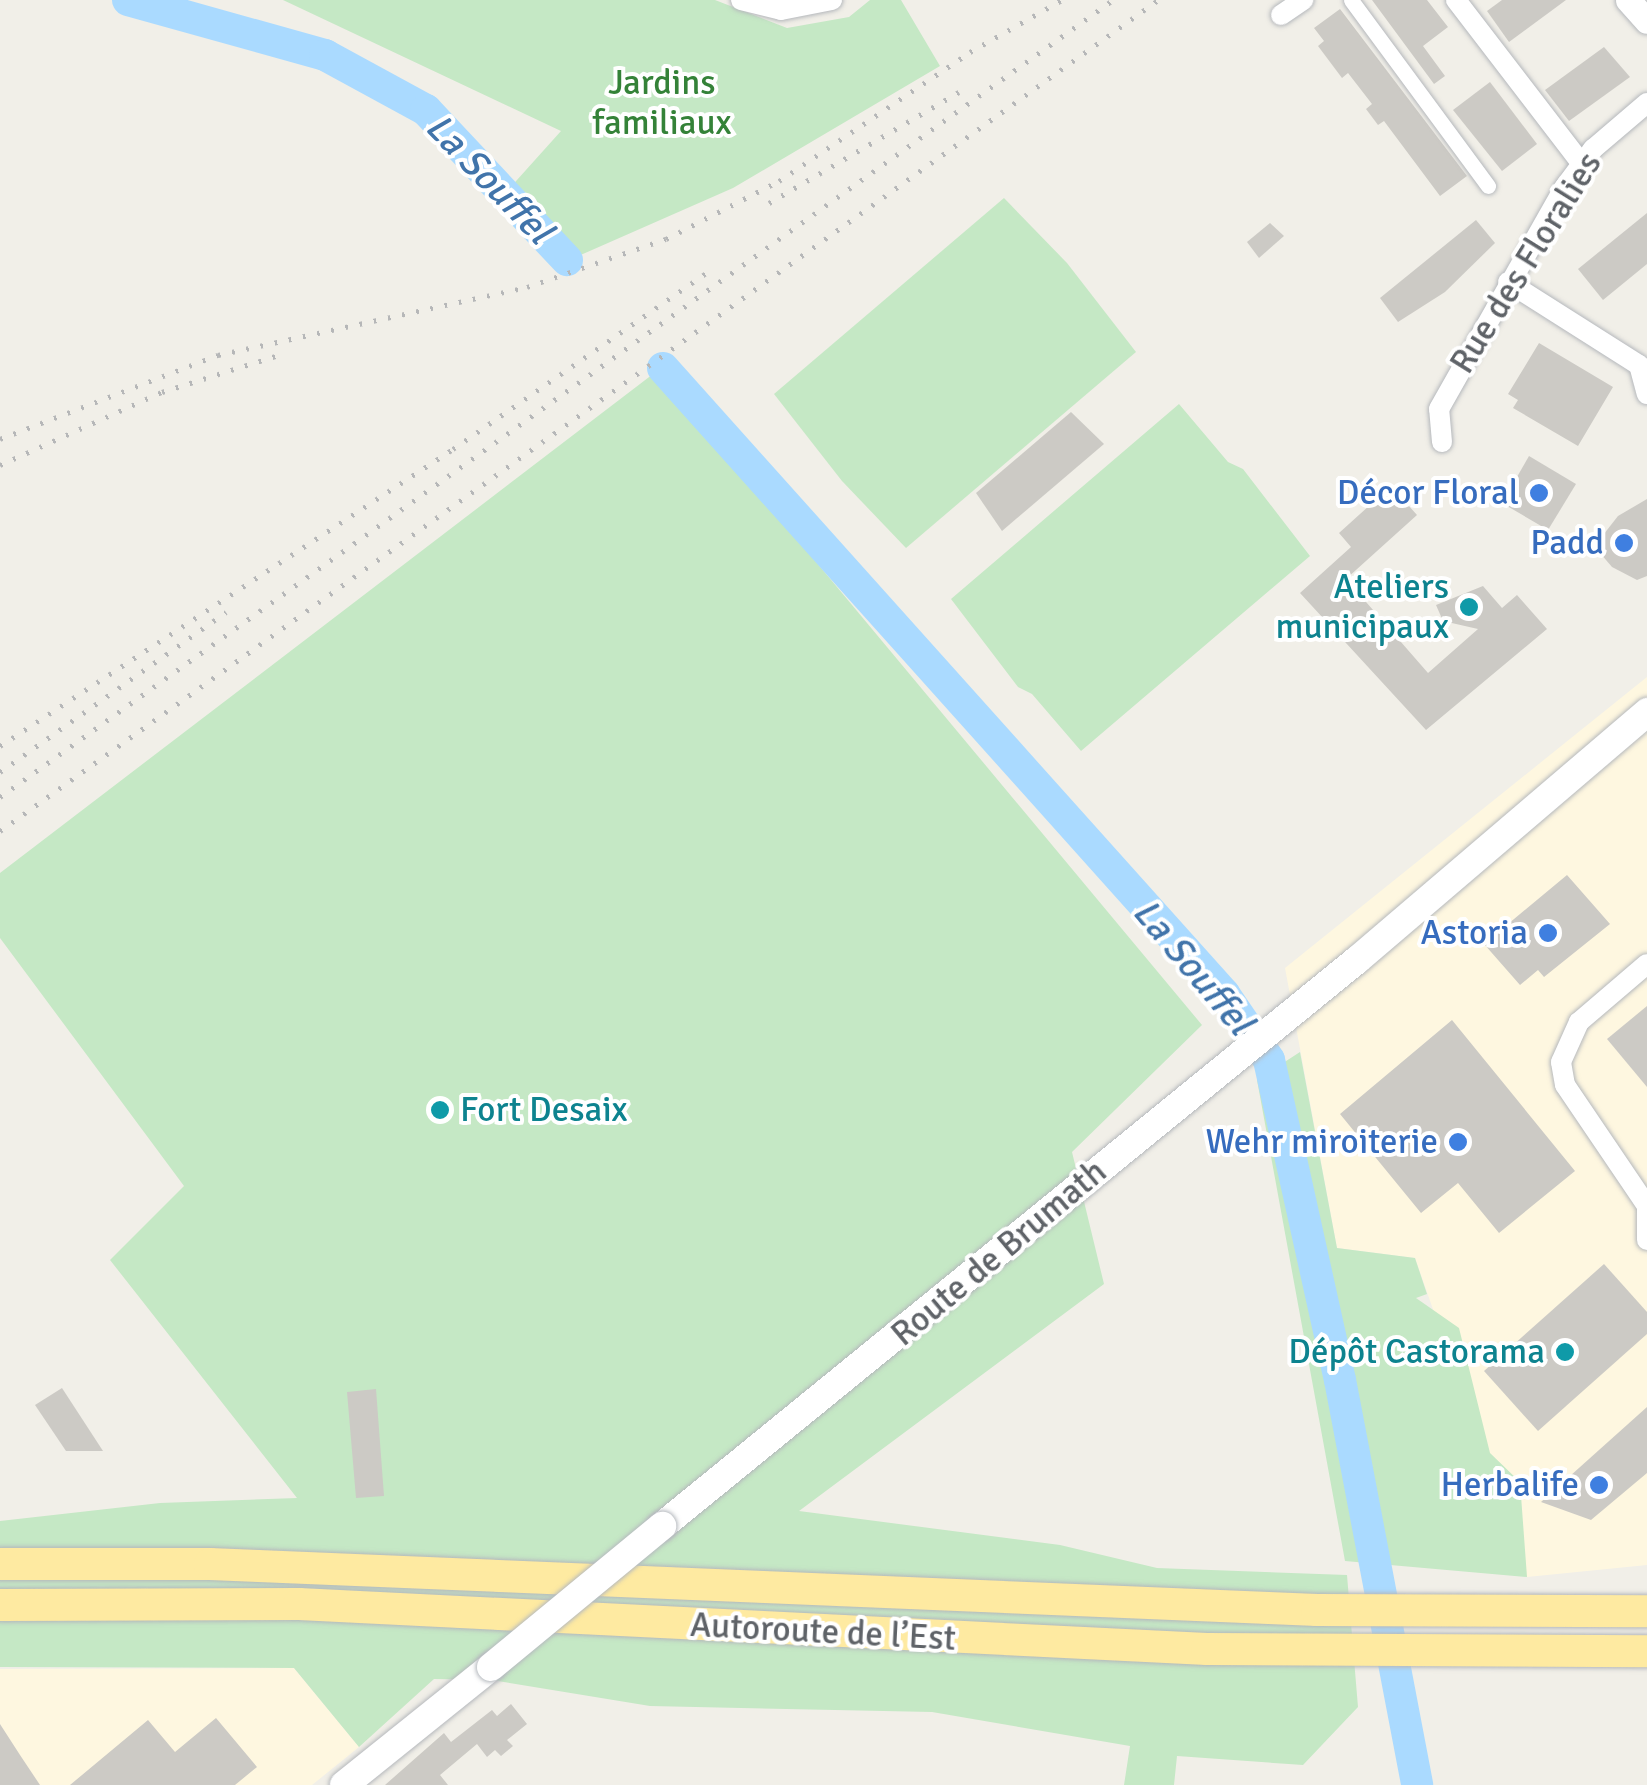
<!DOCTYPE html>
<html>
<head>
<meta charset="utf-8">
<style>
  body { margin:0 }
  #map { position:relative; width:1647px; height:1785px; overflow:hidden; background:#f1efe8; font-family:Signika,sans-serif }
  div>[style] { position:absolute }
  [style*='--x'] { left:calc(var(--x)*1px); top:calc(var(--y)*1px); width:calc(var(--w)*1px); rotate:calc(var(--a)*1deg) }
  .commercial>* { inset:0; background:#fef7e0 }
  .green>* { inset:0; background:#c5e8c5 }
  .river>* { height:32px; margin:-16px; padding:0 16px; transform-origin:16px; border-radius:16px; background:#aadaff }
  .building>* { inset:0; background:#cccac5 }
  .roads { filter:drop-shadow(0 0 2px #b5b8bc) drop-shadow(0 0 2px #b5b8bc) }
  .pedestrian>* { height:15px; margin:-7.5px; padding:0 7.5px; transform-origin:7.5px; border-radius:7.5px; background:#fff }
  .minor>* { height:20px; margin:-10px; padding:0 10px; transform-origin:10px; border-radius:10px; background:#fff }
  .tertiary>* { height:25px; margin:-12.5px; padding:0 12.5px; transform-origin:12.5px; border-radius:12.5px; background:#fff }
  .secondary>* { height:28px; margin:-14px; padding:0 14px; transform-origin:14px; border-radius:14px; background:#fff }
  .trunk>* { height:32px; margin:-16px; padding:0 16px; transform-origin:16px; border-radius:16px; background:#feeaa1 }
  .rail>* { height:5px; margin-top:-2.5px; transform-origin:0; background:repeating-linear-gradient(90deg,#b6b7b8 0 2.5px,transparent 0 14.5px) }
  .bridges { filter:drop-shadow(0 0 2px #b6babf) drop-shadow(0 0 2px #b6babf) }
  .secondary-bridge>* { height:28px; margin:-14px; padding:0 14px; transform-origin:14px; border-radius:14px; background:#fff }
  .dots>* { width:28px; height:28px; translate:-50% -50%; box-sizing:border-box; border:5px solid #fff; border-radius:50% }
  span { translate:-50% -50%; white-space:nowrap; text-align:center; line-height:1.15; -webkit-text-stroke:8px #fff; paint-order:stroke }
  .park-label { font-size:35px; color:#348238 }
  .street-label { font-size:35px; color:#5f6368 }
  .shop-label { font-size:35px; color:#366cbe }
  .right { translate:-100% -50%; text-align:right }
  .culture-label { font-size:35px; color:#0d838f }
  .left { translate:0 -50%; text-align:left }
  .water-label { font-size:38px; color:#4174aa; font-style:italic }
</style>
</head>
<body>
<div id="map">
  <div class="commercial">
    <i style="clip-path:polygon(1647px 677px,1647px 1565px,1527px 1577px,1415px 1258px,1337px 1248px,1285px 968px)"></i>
    <i style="clip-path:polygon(294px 1668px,359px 1747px,312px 1785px,0 1785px,0 1669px)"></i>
  </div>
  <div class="green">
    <i style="clip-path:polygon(283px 0,715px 0,787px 28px,849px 17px,870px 0,901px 0,940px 66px,733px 188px,567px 261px,507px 191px,561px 131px)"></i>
    <i style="clip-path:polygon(1004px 198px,1067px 263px,1136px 352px,906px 548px,842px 481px,774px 394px)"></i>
    <i style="clip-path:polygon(657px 371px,1202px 1025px,1072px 1152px,1104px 1284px,799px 1511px,1060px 1545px,1157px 1568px,1347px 1575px,1358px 1707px,1303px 1765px,1177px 1756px,1174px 1785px,1124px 1785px,1130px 1746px,932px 1712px,650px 1706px,492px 1680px,434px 1679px,359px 1747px,294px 1668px,0 1667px,0 1521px,160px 1503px,297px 1498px,110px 1260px,184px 1186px,0 938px,0 873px)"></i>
    <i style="clip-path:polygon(1179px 404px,1228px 462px,1243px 469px,1310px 556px,1081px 751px,1032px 694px,1018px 687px,951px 599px)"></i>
    <i style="clip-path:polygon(1300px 1052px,1337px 1248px,1415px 1258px,1427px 1294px,1416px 1298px,1459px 1328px,1490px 1453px,1520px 1482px,1527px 1577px,1345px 1561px,1257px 1080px)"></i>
  </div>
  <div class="river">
    <i style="--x:128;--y:0;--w:205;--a:15.6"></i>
    <i style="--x:325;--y:55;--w:115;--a:28.6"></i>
    <i style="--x:426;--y:110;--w:206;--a:46.8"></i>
    <i style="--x:663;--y:368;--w:841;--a:48.13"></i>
    <i style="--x:1224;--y:994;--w:80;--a:55.7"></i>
    <i style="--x:1269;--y:1060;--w:328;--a:77.5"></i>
    <i style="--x:1340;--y:1380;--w:412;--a:79.2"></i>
  </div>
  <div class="building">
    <i style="clip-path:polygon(1372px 0,1427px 0,1448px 27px,1423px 46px,1445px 76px,1434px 84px)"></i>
    <i style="clip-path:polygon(1502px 0,1566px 0,1509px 42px,1487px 11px)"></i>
    <i style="clip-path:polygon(1340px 9px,1467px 176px,1440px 196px,1384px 121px,1378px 125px,1366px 109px,1372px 104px,1348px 73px,1342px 78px,1318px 46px,1324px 41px,1314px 28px)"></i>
    <i style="clip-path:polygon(1604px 47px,1630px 77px,1569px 121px,1545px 90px)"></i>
    <i style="clip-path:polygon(1490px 82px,1537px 144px,1502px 171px,1453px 110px)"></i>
    <i style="clip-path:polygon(1647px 213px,1647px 264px,1603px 300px,1578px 269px)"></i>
    <i style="clip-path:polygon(1476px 220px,1495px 243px,1445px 292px,1398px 322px,1380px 298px)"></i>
    <i style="clip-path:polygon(1270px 223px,1284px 236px,1259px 258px,1247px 242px)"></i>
    <i style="clip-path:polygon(1539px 343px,1613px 387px,1578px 446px,1513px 408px,1518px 400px,1508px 394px)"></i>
    <i style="clip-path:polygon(1071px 412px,1104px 444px,1002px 531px,976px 493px)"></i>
    <i style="clip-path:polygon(1529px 456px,1576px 484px,1548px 530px,1502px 503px)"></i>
    <i style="clip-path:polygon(1391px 486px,1417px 515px,1346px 579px,1428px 673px,1478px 629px,1443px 621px,1436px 605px,1483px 586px,1502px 608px,1517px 595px,1547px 629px,1426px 730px,1300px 593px,1351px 547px,1339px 533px)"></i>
    <i style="clip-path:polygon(1647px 499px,1647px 576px,1637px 580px,1612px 567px,1600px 553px,1600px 539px,1618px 516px)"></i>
    <i style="clip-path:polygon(1567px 875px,1610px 924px,1544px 977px,1538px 970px,1520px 985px,1484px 944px)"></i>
    <i style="clip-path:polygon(1647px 1006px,1647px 1087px,1607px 1039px)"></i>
    <i style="clip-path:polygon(1452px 1020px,1575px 1171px,1499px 1233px,1458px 1183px,1421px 1213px,1340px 1114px)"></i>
    <i style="clip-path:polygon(1604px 1264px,1647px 1312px,1647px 1334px,1538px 1431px,1484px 1371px)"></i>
    <i style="clip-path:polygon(62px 1388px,103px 1451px,66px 1451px,35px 1405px)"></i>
    <i style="clip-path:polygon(376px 1389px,384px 1496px,356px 1498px,347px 1392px)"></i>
    <i style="clip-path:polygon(1647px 1407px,1647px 1473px,1591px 1520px,1541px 1502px)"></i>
    <i style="clip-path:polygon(511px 1704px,527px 1724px,507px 1740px,513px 1746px,501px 1756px,495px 1750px,487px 1757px,477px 1744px,440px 1775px,448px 1785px,385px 1785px,444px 1733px,451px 1742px,492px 1710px,497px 1716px)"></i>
    <i style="clip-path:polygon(216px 1718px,257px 1767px,235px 1785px,70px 1785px,148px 1720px,175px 1752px)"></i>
    <i style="clip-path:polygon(0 1724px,20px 1755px,40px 1785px,0 1785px)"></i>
  </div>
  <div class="roads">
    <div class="pedestrian">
      <i style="--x:1351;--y:0;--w:231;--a:53.6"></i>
    </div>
    <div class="minor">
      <i style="--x:741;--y:0;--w:41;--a:14"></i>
      <i style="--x:781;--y:10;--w:52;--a:-11.1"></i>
      <i style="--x:1456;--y:0;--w:205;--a:52.5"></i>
      <i style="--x:1281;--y:15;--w:27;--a:-34"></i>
      <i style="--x:1508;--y:282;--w:155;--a:32.4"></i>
      <i style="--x:1639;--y:365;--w:30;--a:75"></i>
      <i style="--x:1442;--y:442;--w:33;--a:-95"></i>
      <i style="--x:1439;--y:409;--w:254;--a:-60.5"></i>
      <i style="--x:1564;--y:188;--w:49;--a:-53.4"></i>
      <i style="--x:1593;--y:149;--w:71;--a:-40.4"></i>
      <i style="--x:1647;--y:1205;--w:35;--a:90"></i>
      <i style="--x:1647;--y:1206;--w:146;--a:-124.1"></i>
      <i style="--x:1565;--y:1085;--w:23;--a:-100"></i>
      <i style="--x:1561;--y:1062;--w:44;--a:-65.8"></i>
      <i style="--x:1579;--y:1022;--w:89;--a:-40.5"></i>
    </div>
    <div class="tertiary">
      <i style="--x:1628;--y:0;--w:28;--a:48"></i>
    </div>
    <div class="secondary">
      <i style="--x:662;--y:1526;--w:896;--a:-39.16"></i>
      <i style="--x:1357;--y:960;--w:382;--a:-40.5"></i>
      <i style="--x:344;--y:1785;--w:189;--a:-38.8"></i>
    </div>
    <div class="trunk">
      <i style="--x:0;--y:1564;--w:210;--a:0"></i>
      <i style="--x:210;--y:1564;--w:1108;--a:2.38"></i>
      <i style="--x:1317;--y:1610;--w:330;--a:0.2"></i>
      <i style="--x:0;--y:1605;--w:299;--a:-0.2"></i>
      <i style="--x:299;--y:1604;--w:909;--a:2.84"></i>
      <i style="--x:1207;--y:1649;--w:440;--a:0.3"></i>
    </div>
  </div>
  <div class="rail">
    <i style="--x:769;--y:203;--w:220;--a:-30.3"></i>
    <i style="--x:0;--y:439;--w:234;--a:-21.1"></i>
    <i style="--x:218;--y:355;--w:316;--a:-12.4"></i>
    <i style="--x:527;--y:287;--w:147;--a:-19.1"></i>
    <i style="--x:666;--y:239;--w:127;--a:-27.2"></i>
    <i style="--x:779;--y:181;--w:230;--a:-34"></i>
    <i style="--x:970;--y:52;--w:106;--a:-29.5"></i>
    <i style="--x:0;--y:465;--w:178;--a:-24.3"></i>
    <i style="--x:162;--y:392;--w:129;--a:-17.6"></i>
    <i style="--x:0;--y:746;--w:542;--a:-33.25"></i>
    <i style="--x:453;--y:449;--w:314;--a:-34.8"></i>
    <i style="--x:0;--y:772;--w:277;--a:-35.3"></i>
    <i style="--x:0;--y:797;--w:1369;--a:-35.61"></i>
    <i style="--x:0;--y:831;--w:1425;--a:-35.66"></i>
  </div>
  <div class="bridges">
    <div class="secondary-bridge">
      <i style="--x:491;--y:1667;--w:222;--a:-39.5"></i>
    </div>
  </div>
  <div class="dots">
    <i style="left:1539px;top:493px;background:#3f7fe0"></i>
    <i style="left:1624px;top:543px;background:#3f7fe0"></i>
    <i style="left:1469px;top:607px;background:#0f9aa8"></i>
    <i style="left:1548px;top:933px;background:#3f7fe0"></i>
    <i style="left:440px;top:1110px;background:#0f9aa8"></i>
    <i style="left:1458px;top:1142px;background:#3f7fe0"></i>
    <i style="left:1565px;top:1352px;background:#0f9aa8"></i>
    <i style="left:1599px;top:1485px;background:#3f7fe0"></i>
  </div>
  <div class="park-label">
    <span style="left:662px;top:103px">Jardins<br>familiaux</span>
  </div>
  <div class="street-label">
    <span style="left:1526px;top:263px;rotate:-58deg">Rue des Floralies</span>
    <span style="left:999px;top:1253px;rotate:-40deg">Route de Brumath</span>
    <span style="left:823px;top:1632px;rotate:3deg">Autoroute de l’Est</span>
  </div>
  <div class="shop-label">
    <span class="right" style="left:1519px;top:493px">Décor Floral</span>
    <span class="right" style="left:1604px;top:543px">Padd</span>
    <span class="right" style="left:1528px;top:933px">Astoria</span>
    <span class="right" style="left:1438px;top:1142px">Wehr miroiterie</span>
    <span class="right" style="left:1579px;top:1485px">Herbalife</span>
  </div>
  <div class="culture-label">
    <span class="right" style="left:1449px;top:607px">Ateliers<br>municipaux</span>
    <span class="left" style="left:460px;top:1110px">Fort Desaix</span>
    <span class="right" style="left:1545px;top:1352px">Dépôt Castorama</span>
  </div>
  <div class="water-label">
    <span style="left:489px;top:179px;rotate:46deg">La Souffel</span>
    <span style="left:1193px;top:967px;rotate:50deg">La Souffel</span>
  </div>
</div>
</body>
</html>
